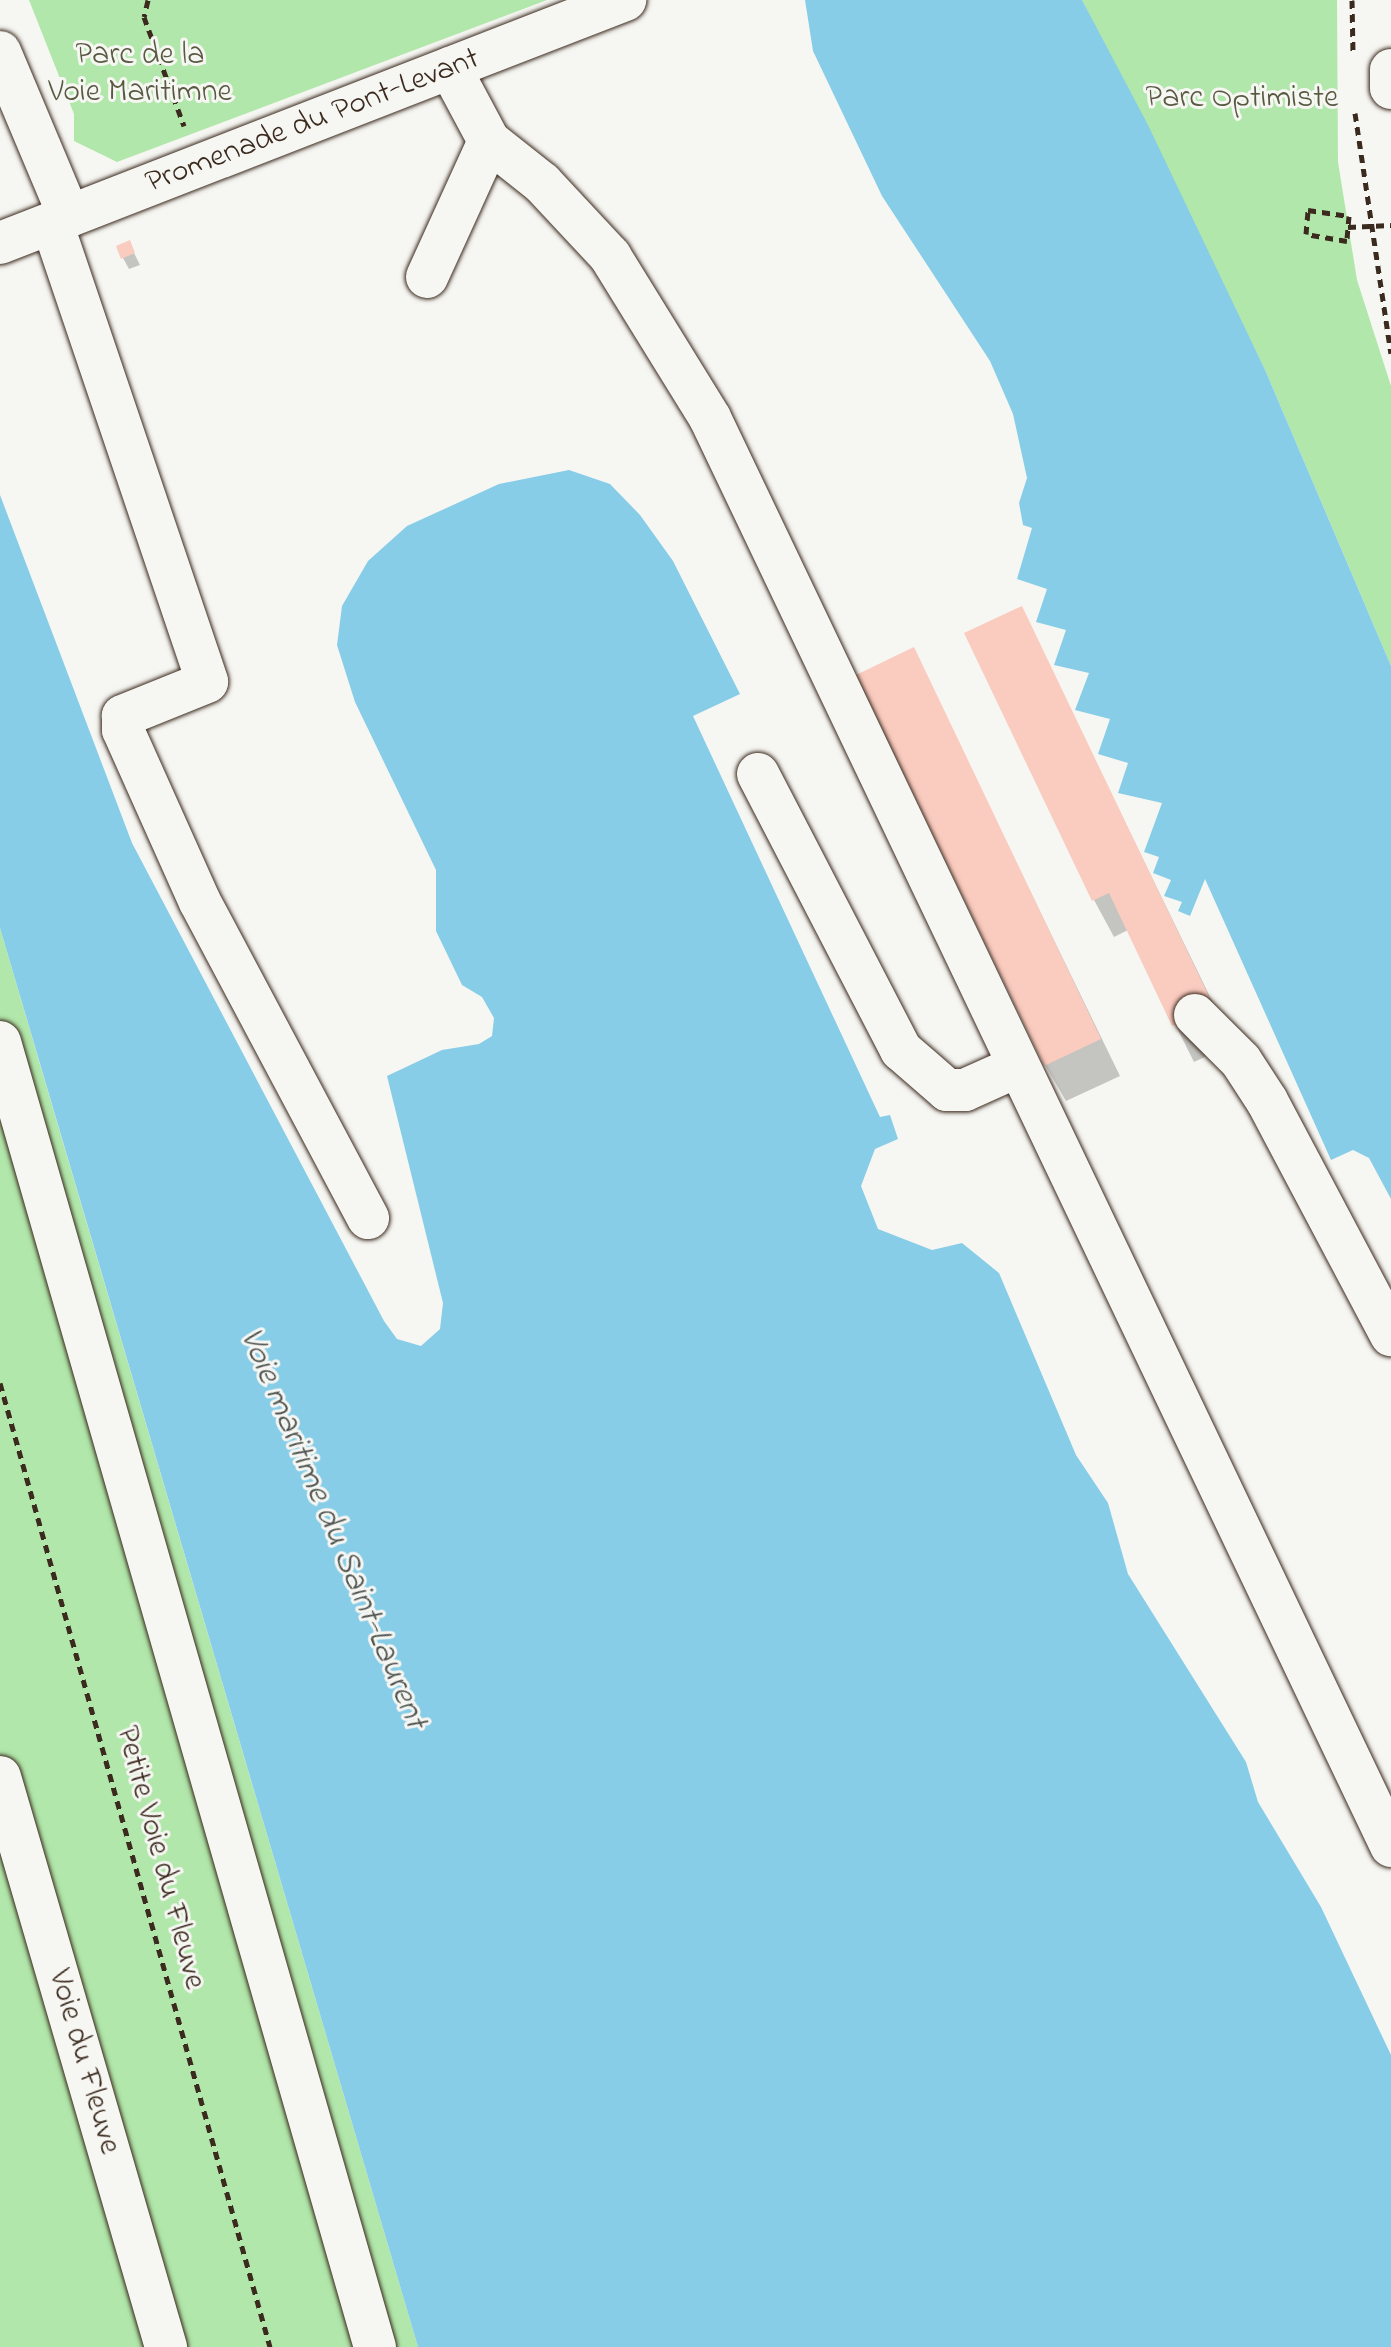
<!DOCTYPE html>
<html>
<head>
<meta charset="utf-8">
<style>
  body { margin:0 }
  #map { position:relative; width:1391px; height:2347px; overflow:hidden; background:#f6f6f2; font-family:"Indie Flower",sans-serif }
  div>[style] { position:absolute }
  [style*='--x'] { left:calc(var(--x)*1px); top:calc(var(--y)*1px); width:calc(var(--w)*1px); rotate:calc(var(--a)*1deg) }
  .green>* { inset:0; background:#b1e7aa }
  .water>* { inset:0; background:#87cde8 }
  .shadow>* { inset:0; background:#0003 }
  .building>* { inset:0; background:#facbbf }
  .path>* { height:5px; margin-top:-2.5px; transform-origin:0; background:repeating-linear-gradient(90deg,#3b2a1e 0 8px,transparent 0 14px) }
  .roads { filter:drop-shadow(0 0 2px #3b2a1e) drop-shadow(0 0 2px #3b2a1e) }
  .minor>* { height:42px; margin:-21px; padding:0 21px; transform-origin:21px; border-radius:21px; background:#f6f6f2 }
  span { translate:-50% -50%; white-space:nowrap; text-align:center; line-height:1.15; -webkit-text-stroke:6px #f6f6f2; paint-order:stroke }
  .park-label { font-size:32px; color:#585941 }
  .street-label { font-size:32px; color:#3b2a1e }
  .water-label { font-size:34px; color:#4e5350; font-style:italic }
</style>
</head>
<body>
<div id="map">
  <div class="green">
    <i style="clip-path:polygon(29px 0,547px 0,117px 162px,74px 141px,74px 114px)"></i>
    <i style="clip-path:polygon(1082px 0,1337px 0,1338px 162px,1357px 280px,1391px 386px,1391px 666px,1266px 372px)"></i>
    <i style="clip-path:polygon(0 928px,41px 1068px,418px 2347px,0 2347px)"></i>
  </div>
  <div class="water">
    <i style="clip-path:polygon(805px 0,1082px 0,1148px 125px,1266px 372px,1391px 666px,1391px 1199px,1369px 1158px,1353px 1150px,1331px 1160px,1205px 879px,1190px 916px,1178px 911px,1182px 902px,1164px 896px,1171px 880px,1153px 873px,1159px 857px,1144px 852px,1162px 803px,1118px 793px,1128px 763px,1098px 754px,1110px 719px,1075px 710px,1089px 673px,1054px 665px,1066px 630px,1036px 622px,1047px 589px,1017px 579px,1032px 528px,1023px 525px,1019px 503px,1027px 478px,1013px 414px,990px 361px,882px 196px,813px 51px)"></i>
    <i style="clip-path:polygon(569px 470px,610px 484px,640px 515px,673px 561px,740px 694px,693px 716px,880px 1117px,890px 1115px,898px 1139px,875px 1149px,861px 1186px,878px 1229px,932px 1250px,962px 1243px,999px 1273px,1076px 1455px,1108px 1503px,1128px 1574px,1246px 1762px,1258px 1802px,1321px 1907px,1391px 2055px,1391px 2347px,418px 2347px,0 928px,0 495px,132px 843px,384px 1321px,397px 1339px,421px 1346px,440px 1329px,443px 1303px,387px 1076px,442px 1050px,479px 1044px,492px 1036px,494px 1018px,482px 997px,462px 985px,436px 931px,436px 870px,355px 702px,337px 645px,342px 606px,368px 561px,407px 526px,499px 484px)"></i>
  </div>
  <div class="shadow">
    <i style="clip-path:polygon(129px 243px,140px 265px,129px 269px,123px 258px)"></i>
    <i style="clip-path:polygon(1021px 608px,1233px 1044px,1194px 1062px,1128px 930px,1114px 937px,1094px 900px,966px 634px)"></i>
    <i style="clip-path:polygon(913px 650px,1120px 1076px,1066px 1101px,1045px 1065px)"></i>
  </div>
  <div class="building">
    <i style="clip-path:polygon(130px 240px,135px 253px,121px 259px,116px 246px)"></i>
    <i style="clip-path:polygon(1022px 606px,1214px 1007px,1172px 1026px,1109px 893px,1092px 901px,964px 633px)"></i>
    <i style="clip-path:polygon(914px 647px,1101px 1039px,1044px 1066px,856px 675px)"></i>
  </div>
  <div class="path">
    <i style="--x:148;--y:0;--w:17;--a:103"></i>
    <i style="--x:144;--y:17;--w:116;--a:69.8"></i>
    <i style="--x:1352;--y:0;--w:51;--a:88.9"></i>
    <i style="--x:1355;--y:113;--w:243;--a:81.5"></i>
    <i style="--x:1308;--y:210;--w:41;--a:8.3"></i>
    <i style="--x:1349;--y:216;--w:25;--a:95"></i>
    <i style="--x:1347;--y:241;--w:42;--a:-170.3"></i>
    <i style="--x:1306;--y:234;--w:24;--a:-85"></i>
    <i style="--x:1348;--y:227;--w:43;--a:-2.7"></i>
    <i style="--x:0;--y:1383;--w:1001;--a:74.35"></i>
  </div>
  <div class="roads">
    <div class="minor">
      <i style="--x:0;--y:52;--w:178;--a:67.2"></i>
      <i style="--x:450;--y:68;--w:83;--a:61.9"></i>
      <i style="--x:489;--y:141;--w:68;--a:38.4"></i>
      <i style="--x:542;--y:183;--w:100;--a:47"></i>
      <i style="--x:610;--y:256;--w:190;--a:58.3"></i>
      <i style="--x:710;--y:418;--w:1582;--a:64.5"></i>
      <i style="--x:1391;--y:70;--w:18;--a:90"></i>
      <i style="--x:52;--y:223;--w:484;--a:71.3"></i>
      <i style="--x:207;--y:682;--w:91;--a:158"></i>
      <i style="--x:123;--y:716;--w:14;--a:90"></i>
      <i style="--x:123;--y:730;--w:188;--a:65.9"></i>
      <i style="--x:200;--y:902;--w:358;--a:62"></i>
      <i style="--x:0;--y:243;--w:671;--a:-21.25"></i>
      <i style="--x:427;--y:277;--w:149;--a:-65.5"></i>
      <i style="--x:758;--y:774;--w:311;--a:62.6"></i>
      <i style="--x:901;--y:1050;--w:61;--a:41"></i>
      <i style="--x:947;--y:1090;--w:18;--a:0"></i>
      <i style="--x:965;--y:1090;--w:54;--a:-24.2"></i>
      <i style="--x:1195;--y:1015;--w:65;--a:45"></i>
      <i style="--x:1241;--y:1061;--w:48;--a:57"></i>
      <i style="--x:1267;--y:1101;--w:265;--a:62.1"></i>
      <i style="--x:0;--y:1042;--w:1358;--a:73.97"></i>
      <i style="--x:0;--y:1777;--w:594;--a:73.76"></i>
    </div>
  </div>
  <div class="park-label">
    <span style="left:140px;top:75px">Parc de la<br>Voie Maritimne</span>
    <span style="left:1242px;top:99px">Parc Optimiste</span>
  </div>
  <div class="street-label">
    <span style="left:313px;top:122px;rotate:-21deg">Promenade du Pont-Levant</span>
    <span style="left:159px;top:1858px;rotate:75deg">Petite Voie du Fleuve</span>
    <span style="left:83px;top:2062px;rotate:74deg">Voie du Fleuve</span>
  </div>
  <div class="water-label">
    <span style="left:332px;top:1529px;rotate:67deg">Voie maritime du Saint-Laurent</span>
  </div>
</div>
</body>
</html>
